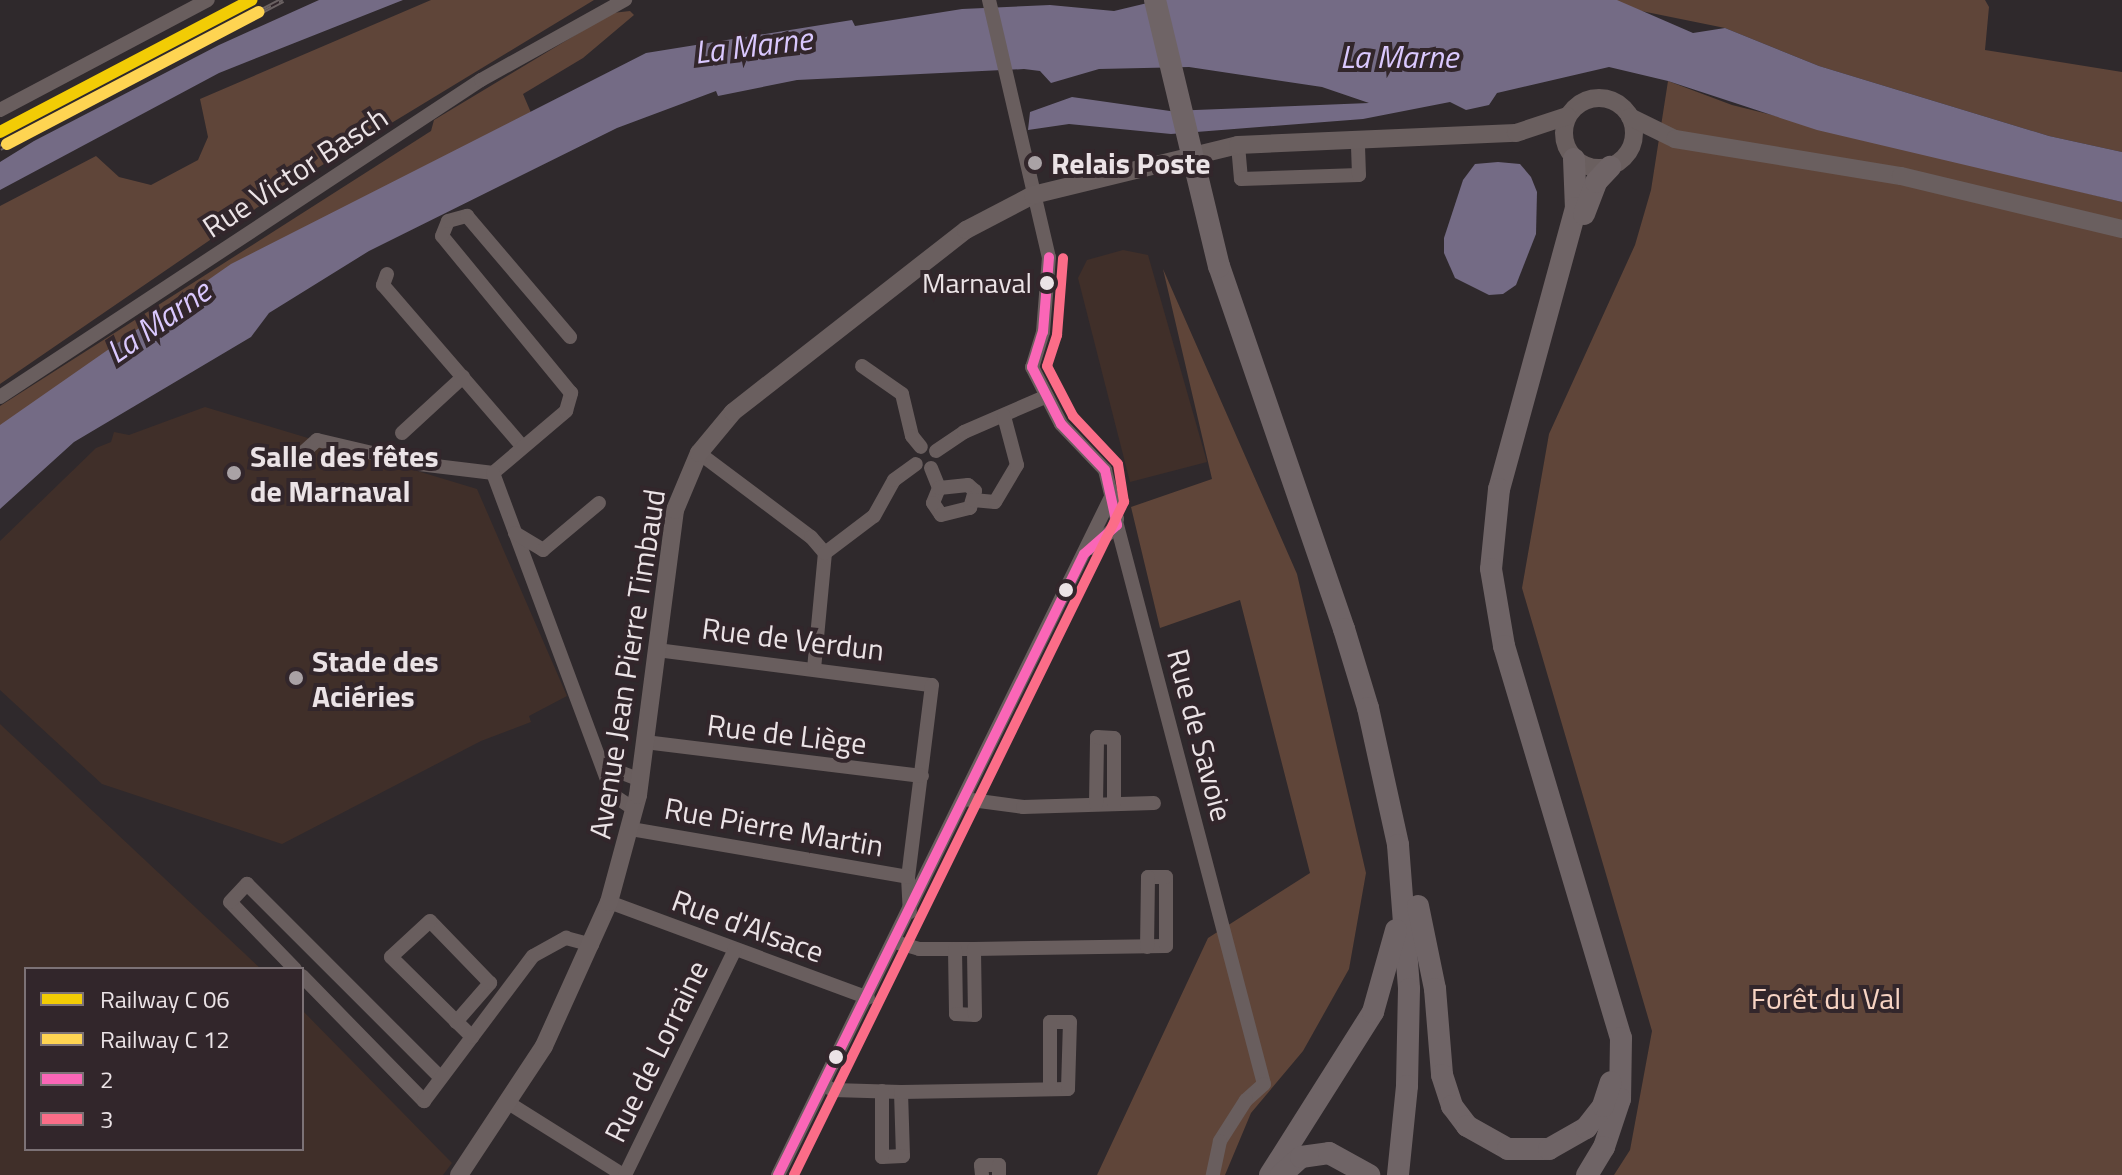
<!DOCTYPE html>
<html>
<head>
<meta charset="utf-8">
<style>
  body { margin:0 }
  #map { position:relative; width:2122px; height:1175px; overflow:hidden; background:#2f292c; font-family:"Titillium Web",sans-serif }
  div>[style] { position:absolute }
  [style*='--x'] { left:calc(var(--x)*1px); top:calc(var(--y)*1px); width:calc(var(--w)*1px); rotate:calc(var(--a)*1deg) }
  .green>* { inset:0; background:#402f29 }
  .forest>* { inset:0; background:#5f4539 }
  .water>* { inset:0; background:#746b85 }
  .minor>* { height:14px; margin:-7px; padding:0 7px; transform-origin:7px; border-radius:7px; background:#695e5e }
  .major>* { height:18px; margin:-9px; padding:0 9px; transform-origin:9px; border-radius:9px; background:#6a5f5f }
  .major>.ring { margin:-9px; padding:0; box-sizing:content-box; background:none; border:18px solid #6a5f5f; border-radius:50% }
  .highway>* { height:22px; margin:-11px; padding:0 11px; transform-origin:11px; border-radius:11px; background:#6f6466 }
  .rail>* { height:6px; margin-top:-3px; transform-origin:0; background:repeating-linear-gradient(90deg,#32262b 0 9px,#6a6162 0 18px); box-sizing:border-box; border-block:2px solid #6a6162 }
  .highway-bridge>* { height:22px; margin:-11px; padding:0 11px; transform-origin:11px; border-radius:11px; background:#6f6466 }
  .bus-1>* { height:10px; margin:-5px; padding:0 5px; transform-origin:5px; border-radius:5px; background:#fa66b7 }
  .bus-2>* { height:10px; margin:-5px; padding:0 5px; transform-origin:5px; border-radius:5px; background:#fb6d88 }
  .rail-1>* { height:12px; margin:-6px; padding:0 6px; transform-origin:6px; border-radius:6px; background:#f2cc05 }
  .rail-2>* { height:12px; margin:-6px; padding:0 6px; transform-origin:6px; border-radius:6px; background:#fed452 }
  .dots>* { width:22px; height:22px; translate:-50% -50%; box-sizing:border-box; border:4px solid #32262b; border-radius:50% }
  span { translate:-50% -50%; white-space:nowrap; text-align:center; line-height:1.15; -webkit-text-stroke:8px #32262b; paint-order:stroke }
  .bus-label { font-size:28px; color:#ebe3e6 }
  .right { translate:-100% -50%; text-align:right }
  .poi-label { font-size:30px; color:#ebe3e6; font-weight:700 }
  .left { translate:0 -50%; text-align:left }
  .street-label { font-size:30px; color:#ebe3e6 }
  .park-label { font-size:30px; color:#f7d4c3 }
  .water-label { font-size:32px; color:#dac8fe; font-style:italic }
  .legend { position:absolute; left:24px; top:967px; width:280px; height:184px; box-sizing:border-box; background:#32262b; border:2px solid #7c7276; margin:0; padding:10px 14px; list-style:none; font-size:24px; color:#ebe3e6 }
  .legend li { display:flex; align-items:center; gap:16px; height:40px }
  .legend b { width:40px; border:2px solid #7c7276 }
</style>
</head>
<body>
<div id="map">
  <div class="green">
    <i style="clip-path:polygon(1123px 250px,1148px 255px,1207px 462px,1130px 482px,1078px 278px,1087px 260px)"></i>
    <i style="clip-path:polygon(205px 407px,477px 489px,567px 696px,529px 716px,531px 722px,481px 741px,282px 844px,102px 784px,0 690px,0 541px,96px 448px,111px 442px,114px 432px,129px 435px)"></i>
    <i style="clip-path:polygon(0 724px,261px 969px,26px 969px,26px 1149px,302px 1149px,302px 1010px,452px 1163px,443px 1175px,0 1175px)"></i>
  </div>
  <div class="forest">
    <i style="clip-path:polygon(431px 0,594px 0,296px 181px,0 384px,0 206px,96px 156px,119px 177px,151px 185px,198px 160px,208px 137px,200px 99px)"></i>
    <i style="clip-path:polygon(1587px 0,1985px 0,1989px 7px,1985px 50px,2122px 72px,2122px 152px,2049px 136px,1819px 66px,1725px 28px)"></i>
    <i style="clip-path:polygon(630px 11px,634px 15px,583px 58px,523px 94px,532px 115px,0 442px,0 406px,431px 131px,434px 120px,612px 13px)"></i>
    <i style="clip-path:polygon(1668px 81px,1732px 105px,2122px 202px,2122px 1175px,1614px 1175px,1630px 1150px,1652px 1031px,1522px 588px,1549px 434px,1635px 245px,1651px 190px)"></i>
    <i style="clip-path:polygon(1163px 269px,1297px 574px,1366px 873px,1349px 969px,1303px 1051px,1251px 1113px,1225px 1175px,1097px 1175px,1208px 938px,1310px 873px,1240px 600px,1160px 628px,1131px 507px,1212px 479px)"></i>
  </div>
  <div class="water">
    <i style="clip-path:polygon(319px 0,403px 0,219px 73px,0 190px,0 162px,34px 141px,219px 45px)"></i>
    <i style="clip-path:polygon(1160px 0,1617px 0,1693px 33px,1725px 28px,1819px 66px,2049px 136px,2122px 152px,2122px 202px,1817px 130px,1668px 81px,1609px 67px,1497px 93px,1489px 105px,1466px 110px,1450px 102px,1363px 119px,1171px 134px,1069px 124px,1028px 130px,1030px 112px,1072px 97px,1170px 111px,1369px 103px,1322px 87px,1189px 67px,1099px 69px,1051px 83px,1040px 71px,1024px 69px,797px 80px,718px 96px,716px 91px,617px 128px,369px 251px,269px 313px,251px 337px,74px 442px,0 509px,0 425px,231px 264px,646px 53px,852px 20px,855px 26px,962px 9px,1050px 5px,1114px 11px)"></i>
    <i style="clip-path:polygon(1498px 162px,1520px 164px,1531px 177px,1537px 192px,1536px 234px,1516px 285px,1503px 294px,1489px 295px,1455px 278px,1444px 253px,1444px 238px,1463px 180px,1475px 164px)"></i>
  </div>
  <div class="minor">
    <i style="--x:989;--y:0;--w:264;--a:76.9"></i>
    <i style="--x:1049;--y:257;--w:75;--a:94.6"></i>
    <i style="--x:1043;--y:332;--w:37;--a:107"></i>
    <i style="--x:1032;--y:367;--w:64;--a:63"></i>
    <i style="--x:1061;--y:424;--w:64;--a:46.3"></i>
    <i style="--x:1105;--y:470;--w:50;--a:76.2"></i>
    <i style="--x:1117;--y:519;--w:9;--a:103"></i>
    <i style="--x:1115;--y:528;--w:32;--a:141"></i>
    <i style="--x:0;--y:110;--w:235;--a:-27.9"></i>
    <i style="--x:1238;--y:145;--w:34;--a:85"></i>
    <i style="--x:1241;--y:179;--w:118;--a:-1.9"></i>
    <i style="--x:1359;--y:175;--w:37;--a:-92"></i>
    <i style="--x:387;--y:274;--w:12;--a:110"></i>
    <i style="--x:383;--y:285;--w:211;--a:49.2"></i>
    <i style="--x:862;--y:366;--w:49;--a:35"></i>
    <i style="--x:902;--y:394;--w:43;--a:76.6"></i>
    <i style="--x:912;--y:436;--w:14;--a:51"></i>
    <i style="--x:0;--y:397;--w:576;--a:-33.39"></i>
    <i style="--x:481;--y:80;--w:165;--a:-29.1"></i>
    <i style="--x:402;--y:433;--w:83;--a:-42.6"></i>
    <i style="--x:936;--y:451;--w:34;--a:-34"></i>
    <i style="--x:964;--y:432;--w:90;--a:-23.4"></i>
    <i style="--x:699;--y:453;--w:140;--a:36.9"></i>
    <i style="--x:811;--y:537;--w:21;--a:49"></i>
    <i style="--x:297;--y:458;--w:27;--a:-42"></i>
    <i style="--x:317;--y:440;--w:105;--a:13.2"></i>
    <i style="--x:419;--y:464;--w:75;--a:6.9"></i>
    <i style="--x:931;--y:468;--w:22;--a:68"></i>
    <i style="--x:939;--y:488;--w:16;--a:112"></i>
    <i style="--x:933;--y:503;--w:14;--a:56"></i>
    <i style="--x:941;--y:515;--w:30;--a:-14"></i>
    <i style="--x:970;--y:508;--w:18;--a:-74"></i>
    <i style="--x:975;--y:491;--w:9;--a:-139"></i>
    <i style="--x:968;--y:485;--w:29;--a:174"></i>
    <i style="--x:493;--y:473;--w:96;--a:-40.3"></i>
    <i style="--x:566;--y:411;--w:19;--a:-74"></i>
    <i style="--x:571;--y:393;--w:203;--a:-129.4"></i>
    <i style="--x:442;--y:236;--w:16;--a:-68"></i>
    <i style="--x:448;--y:221;--w:20;--a:-15"></i>
    <i style="--x:467;--y:216;--w:159;--a:49.6"></i>
    <i style="--x:493;--y:473;--w:331;--a:69.6"></i>
    <i style="--x:608;--y:783;--w:16;--a:60"></i>
    <i style="--x:616;--y:797;--w:23;--a:34"></i>
    <i style="--x:973;--y:500;--w:22;--a:5"></i>
    <i style="--x:995;--y:502;--w:43;--a:-59.3"></i>
    <i style="--x:1017;--y:465;--w:51;--a:-104.9"></i>
    <i style="--x:1117;--y:525;--w:578;--a:75.27"></i>
    <i style="--x:1264;--y:1084;--w:24;--a:138"></i>
    <i style="--x:1246;--y:1100;--w:49;--a:122.4"></i>
    <i style="--x:1220;--y:1141;--w:35;--a:102"></i>
    <i style="--x:515;--y:533;--w:33;--a:31"></i>
    <i style="--x:543;--y:550;--w:73;--a:-40"></i>
    <i style="--x:657;--y:650;--w:277;--a:7.3"></i>
    <i style="--x:932;--y:685;--w:193;--a:97.1"></i>
    <i style="--x:908;--y:877;--w:35;--a:87"></i>
    <i style="--x:814;--y:669;--w:117;--a:-84.6"></i>
    <i style="--x:825;--y:553;--w:61;--a:-37.1"></i>
    <i style="--x:874;--y:516;--w:41;--a:-60.9"></i>
    <i style="--x:894;--y:480;--w:27;--a:-36"></i>
    <i style="--x:645;--y:742;--w:279;--a:7"></i>
    <i style="--x:604;--y:766;--w:39;--a:21"></i>
    <i style="--x:964;--y:799;--w:60;--a:7.7"></i>
    <i style="--x:1023;--y:807;--w:131;--a:-1.7"></i>
    <i style="--x:1096;--y:804;--w:67;--a:-89.1"></i>
    <i style="--x:1097;--y:737;--w:17;--a:3"></i>
    <i style="--x:1114;--y:738;--w:66;--a:90"></i>
    <i style="--x:631;--y:829;--w:281;--a:9.8"></i>
    <i style="--x:609;--y:902;--w:276;--a:20.3"></i>
    <i style="--x:895;--y:942;--w:25;--a:16"></i>
    <i style="--x:919;--y:949;--w:55;--a:0"></i>
    <i style="--x:974;--y:949;--w:192;--a:-0.9"></i>
    <i style="--x:1166;--y:946;--w:69;--a:-90"></i>
    <i style="--x:1166;--y:877;--w:18;--a:180"></i>
    <i style="--x:1148;--y:877;--w:70;--a:90.8"></i>
    <i style="--x:955;--y:949;--w:65;--a:89.1"></i>
    <i style="--x:956;--y:1014;--w:19;--a:3"></i>
    <i style="--x:975;--y:1015;--w:66;--a:-90.9"></i>
    <i style="--x:295;--y:969;--w:93;--a:-134.1"></i>
    <i style="--x:230;--y:902;--w:25;--a:-47"></i>
    <i style="--x:247;--y:884;--w:274;--a:45"></i>
    <i style="--x:302;--y:976;--w:175;--a:45.7"></i>
    <i style="--x:424;--y:1101;--w:181;--a:-53.1"></i>
    <i style="--x:533;--y:956;--w:38;--a:-29"></i>
    <i style="--x:566;--y:938;--w:27;--a:15"></i>
    <i style="--x:456;--y:1022;--w:52;--a:-48.9"></i>
    <i style="--x:490;--y:983;--w:86;--a:-134.1"></i>
    <i style="--x:430;--y:921;--w:53;--a:137.3"></i>
    <i style="--x:391;--y:957;--w:114;--a:44.6"></i>
    <i style="--x:824;--y:1085;--w:10;--a:29"></i>
    <i style="--x:833;--y:1090;--w:68;--a:1.7"></i>
    <i style="--x:901;--y:1092;--w:64;--a:88.2"></i>
    <i style="--x:903;--y:1156;--w:21;--a:177"></i>
    <i style="--x:882;--y:1157;--w:66;--a:-90"></i>
    <i style="--x:901;--y:1092;--w:167;--a:-1"></i>
    <i style="--x:1068;--y:1089;--w:67;--a:-88.3"></i>
    <i style="--x:1070;--y:1022;--w:20;--a:180"></i>
    <i style="--x:1050;--y:1022;--w:67;--a:90"></i>
    <i style="--x:510;--y:1104;--w:133;--a:32.1"></i>
    <i style="--x:625;--y:1175;--w:251;--a:-64"></i>
    <i style="--x:778;--y:1175;--w:753;--a:-63.84"></i>
    <i style="--x:982;--y:1175;--w:10;--a:-96"></i>
    <i style="--x:981;--y:1165;--w:18;--a:0"></i>
    <i style="--x:999;--y:1165;--w:10;--a:90"></i>
  </div>
  <div class="major">
    <i class="ring" style="left:1564px;top:98px;width:52px;height:52px"></i>
    <i style="--x:1630;--y:117;--w:50;--a:26.1"></i>
    <i style="--x:1675;--y:139;--w:229;--a:9.3"></i>
    <i style="--x:1901;--y:176;--w:227;--a:13.5"></i>
    <i style="--x:459;--y:1175;--w:154;--a:-56.6"></i>
    <i style="--x:544;--y:1046;--w:158;--a:-65.7"></i>
    <i style="--x:609;--y:902;--w:111;--a:-74.8"></i>
    <i style="--x:638;--y:795;--w:287;--a:-82.6"></i>
    <i style="--x:675;--y:510;--w:62;--a:-67.2"></i>
    <i style="--x:699;--y:453;--w:53;--a:-50.3"></i>
    <i style="--x:733;--y:412;--w:296;--a:-38"></i>
    <i style="--x:966;--y:230;--w:76;--a:-27.6"></i>
    <i style="--x:1033;--y:195;--w:211;--a:-13.7"></i>
    <i style="--x:1238;--y:145;--w:278;--a:-2.5"></i>
    <i style="--x:1516;--y:133;--w:54;--a:-18.4"></i>
  </div>
  <div class="highway">
    <i style="--x:1574;--y:159;--w:49;--a:87.7"></i>
    <i style="--x:1576;--y:208;--w:291;--a:105.3"></i>
    <i style="--x:1499;--y:489;--w:80;--a:95.7"></i>
    <i style="--x:1491;--y:569;--w:78;--a:80.4"></i>
    <i style="--x:1504;--y:646;--w:409;--a:73.4"></i>
    <i style="--x:1621;--y:1038;--w:61;--a:90.9"></i>
    <i style="--x:1620;--y:1099;--w:51;--a:108.4"></i>
    <i style="--x:1604;--y:1147;--w:33;--a:121"></i>
    <i style="--x:1584;--y:214;--w:34;--a:-69"></i>
    <i style="--x:1596;--y:182;--w:21;--a:-47"></i>
    <i style="--x:1219;--y:266;--w:384;--a:71"></i>
    <i style="--x:1344;--y:629;--w:83;--a:73.1"></i>
    <i style="--x:1368;--y:708;--w:140;--a:77.6"></i>
    <i style="--x:1398;--y:845;--w:144;--a:85.6"></i>
    <i style="--x:1409;--y:989;--w:97;--a:91.2"></i>
    <i style="--x:1407;--y:1086;--w:89;--a:95.8"></i>
    <i style="--x:1418;--y:906;--w:85;--a:78.4"></i>
    <i style="--x:1435;--y:989;--w:86;--a:85.3"></i>
    <i style="--x:1442;--y:1075;--w:33;--a:72"></i>
    <i style="--x:1452;--y:1106;--w:25;--a:53"></i>
    <i style="--x:1467;--y:1126;--w:47;--a:29.3"></i>
    <i style="--x:1508;--y:1149;--w:41;--a:0"></i>
    <i style="--x:1549;--y:1149;--w:43;--a:-29.6"></i>
    <i style="--x:1586;--y:1128;--w:28;--a:-52"></i>
    <i style="--x:1603;--y:1106;--w:25;--a:-72"></i>
    <i style="--x:1270;--y:1175;--w:193;--a:-57.7"></i>
    <i style="--x:1373;--y:1012;--w:85;--a:-74.3"></i>
    <i style="--x:1281;--y:1175;--w:27;--a:-42"></i>
    <i style="--x:1301;--y:1157;--w:28;--a:-8"></i>
    <i style="--x:1329;--y:1153;--w:46;--a:28.8"></i>
  </div>
  <div class="rail">
    <i style="--x:0;--y:148;--w:319;--a:-27.6"></i>
  </div>
  <div class="highway-bridge">
    <i style="--x:1155;--y:0;--w:274;--a:76.5"></i>
  </div>
  <div class="bus-1">
    <i style="--x:778;--y:1175;--w:692;--a:-63.77"></i>
    <i style="--x:1084;--y:554;--w:44;--a:-41.3"></i>
    <i style="--x:1117;--y:525;--w:56;--a:-102.3"></i>
    <i style="--x:1105;--y:470;--w:64;--a:-133.7"></i>
    <i style="--x:1061;--y:424;--w:64;--a:-117"></i>
    <i style="--x:1032;--y:367;--w:37;--a:-73"></i>
    <i style="--x:1043;--y:332;--w:75;--a:-85.4"></i>
  </div>
  <div class="bus-2">
    <i style="--x:794;--y:1175;--w:750;--a:-63.88"></i>
    <i style="--x:1124;--y:502;--w:38;--a:-99"></i>
    <i style="--x:1118;--y:464;--w:66;--a:-133.2"></i>
    <i style="--x:1073;--y:416;--w:56;--a:-117.5"></i>
    <i style="--x:1047;--y:366;--w:33;--a:-72"></i>
    <i style="--x:1057;--y:335;--w:77;--a:-85.5"></i>
  </div>
  <div class="rail-1">
    <i style="--x:0;--y:132;--w:284;--a:-27.7"></i>
  </div>
  <div class="rail-2">
    <i style="--x:7;--y:144;--w:284;--a:-27.7"></i>
  </div>
  <div class="dots">
    <i style="left:1035px;top:163px;background:#a9a2a5"></i>
    <i style="left:1047px;top:283px;background:#ebe3e6"></i>
    <i style="left:234px;top:473px;background:#a9a2a5"></i>
    <i style="left:1066px;top:590px;background:#ebe3e6"></i>
    <i style="left:296px;top:678px;background:#a9a2a5"></i>
    <i style="left:836px;top:1057px;background:#ebe3e6"></i>
  </div>
  <div class="bus-label">
    <span class="right" style="left:1032px;top:283px">Marnaval</span>
  </div>
  <div class="poi-label">
    <span class="left" style="left:1051px;top:163px">Relais Poste</span>
    <span class="left" style="left:250px;top:473px">Salle des fêtes<br>de Marnaval</span>
    <span class="left" style="left:312px;top:678px">Stade des<br>Aciéries</span>
  </div>
  <div class="street-label">
    <span style="left:295px;top:172px;rotate:-33deg">Rue Victor Basch</span>
    <span style="left:793px;top:639px;rotate:7deg">Rue de Verdun</span>
    <span style="left:627px;top:664px;rotate:-81deg">Avenue Jean Pierre Timbaud</span>
    <span style="left:787px;top:734px;rotate:7deg">Rue de Liège</span>
    <span style="left:1200px;top:735px;rotate:75deg">Rue de Savoie</span>
    <span style="left:774px;top:827px;rotate:10deg">Rue Pierre Martin</span>
    <span style="left:748px;top:926px;rotate:20deg">Rue d'Alsace</span>
    <span style="left:656px;top:1051px;rotate:-64deg">Rue de Lorraine</span>
  </div>
  <div class="park-label">
    <span style="left:1826px;top:998px">Forêt du Val</span>
  </div>
  <div class="water-label">
    <span style="left:753px;top:45px;rotate:-7deg">La Marne</span>
    <span style="left:1399px;top:56px">La Marne</span>
    <span style="left:158px;top:321px;rotate:-35deg">La Marne</span>
  </div>
  <ul class="legend">
  <li><b style="height:10px;background:#f2cc05"></b>Railway C 06</li>
  <li><b style="height:10px;background:#fed452"></b>Railway C 12</li>
  <li><b style="height:10px;background:#fa66b7"></b>2</li>
  <li><b style="height:10px;background:#fb6d88"></b>3</li>
  </ul>
</div>
</body>
</html>
